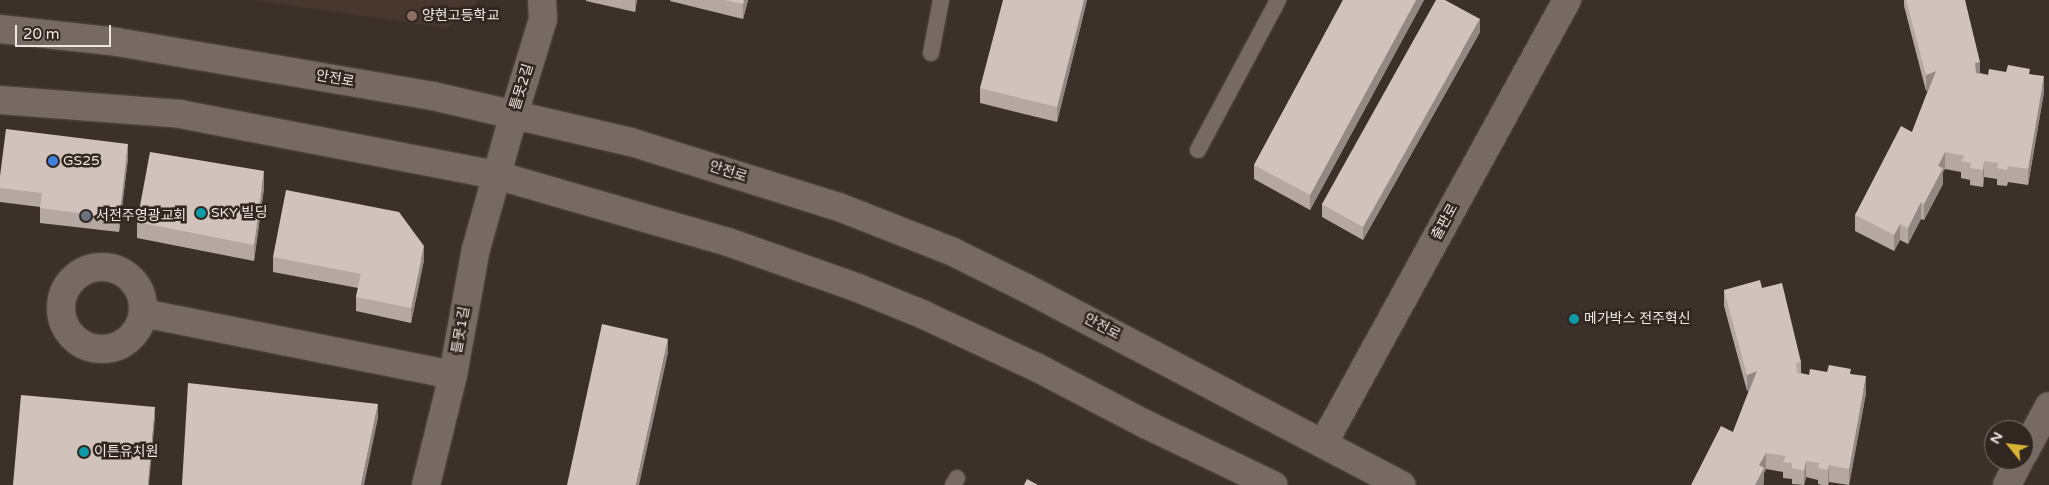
<!DOCTYPE html>
<html>
<head>
<meta charset="utf-8">
<style>
  body { margin:0 }
  #map { position:relative; width:2049px; height:485px; overflow:hidden; background:#3b302a; font-family:"Varela Round","Noto Sans KR",sans-serif }
  div>[style] { position:absolute }
  [style*='--x'] { left:calc(var(--x)*1px); top:calc(var(--y)*1px); width:calc(var(--w)*1px); rotate:calc(var(--a)*1deg) }
  .built>* { inset:0; background:#48372e }
  .roads { filter:drop-shadow(0 0 1px #574e48) drop-shadow(0 0 1px #574e48) }
  .service>* { height:16px; margin:-8px; padding:0 8px; transform-origin:8px; border-radius:8px; background:#776a63 }
  .minor>* { height:28px; margin:-14px; padding:0 14px; transform-origin:14px; border-radius:14px; background:#776a63 }
  .minor>.ring { margin:-14px; padding:0; box-sizing:content-box; background:none; border:28px solid #776a63; border-radius:50% }
  .tertiary>* { height:28px; margin:-14px; padding:0 14px; transform-origin:14px; border-radius:14px; background:#776a63 }
  .wall>* { inset:0; background:#b5a7a2 }
  .shaded-wall>* { inset:0; background:#938884 }
  .building>* { inset:0; background:#d2c2bc }
  .dots>* { width:14px; height:14px; translate:-50% -50%; box-sizing:border-box; border:2px solid #312620; border-radius:50% }
  span { translate:-50% -50%; white-space:nowrap; text-align:center; line-height:1.15; -webkit-text-stroke:5px #312620; paint-order:stroke }
  .poi-label { font-size:14px; color:#eee6e3 }
  .left { translate:0 -50%; text-align:left }
  .street-label { font-size:14px; color:#eee6e3 }
  .north { position:absolute; left:1984px; top:420px; width:50px; height:50px; box-sizing:border-box; background:#312620; border:1px solid #7d736e; border-radius:50%; rotate:299deg; font-size:14px; font-weight:700; line-height:20px; text-align:center; color:#eee6e3 }
  .north::after { content:''; display:block; margin:auto; width:18px; height:22px; background:#d7b434; clip-path:polygon(50% 0,100% 100%,50% 72%,0 100%) }
  .scale { position:absolute; left:15px; top:25px; width:96px; height:22px; box-sizing:border-box; border:2px solid #eee6e3; border-top:0; padding-left:6px; font-size:15px; line-height:18px; white-space:nowrap; color:#eee6e3; -webkit-text-stroke:4px #312620; paint-order:stroke }
</style>
</head>
<body>
<div id="map">
  <div class="built">
    <i style="clip-path:polygon(250px 0,477px 0,476px 4px,447px 28px)"></i>
  </div>
  <div class="roads">
    <div class="service">
      <i style="--x:931;--y:53;--w:54;--a:-79.3"></i>
      <i style="--x:1198;--y:150;--w:170;--a:-61.9"></i>
      <i style="--x:953;--y:485;--w:8;--a:-60"></i>
    </div>
    <div class="minor">
      <i class="ring" style="left:61px;top:267px;width:54px;height:54px"></i>
      <i style="--x:143;--y:313;--w:316;--a:11.3"></i>
      <i style="--x:1323;--y:444;--w:507;--a:-61.21"></i>
      <i style="--x:426;--y:485;--w:113;--a:-76.2"></i>
      <i style="--x:453;--y:375;--w:128;--a:-79.7"></i>
      <i style="--x:476;--y:249;--w:140;--a:-74.3"></i>
      <i style="--x:514;--y:114;--w:99;--a:-73"></i>
      <i style="--x:543;--y:19;--w:19;--a:-93"></i>
    </div>
    <div class="tertiary">
      <i style="--x:0;--y:29;--w:118;--a:6.3"></i>
      <i style="--x:117;--y:42;--w:321;--a:9.7"></i>
      <i style="--x:433;--y:96;--w:203;--a:13.1"></i>
      <i style="--x:631;--y:142;--w:218;--a:17.4"></i>
      <i style="--x:839;--y:207;--w:123;--a:21.5"></i>
      <i style="--x:953;--y:252;--w:81;--a:26.3"></i>
      <i style="--x:1026;--y:288;--w:424;--a:27.7"></i>
      <i style="--x:0;--y:100;--w:181;--a:4.4"></i>
      <i style="--x:180;--y:114;--w:322;--a:10.9"></i>
      <i style="--x:496;--y:175;--w:241;--a:16.1"></i>
      <i style="--x:728;--y:242;--w:138;--a:19.5"></i>
      <i style="--x:858;--y:288;--w:71;--a:22.2"></i>
      <i style="--x:924;--y:315;--w:123;--a:24.9"></i>
      <i style="--x:1036;--y:367;--w:125;--a:27.6"></i>
      <i style="--x:1147;--y:425;--w:140;--a:25.5"></i>
      <i style="--x:2024;--y:453;--w:53;--a:-62"></i>
      <i style="--x:2007;--y:485;--w:28;--a:-63"></i>
    </div>
  </div>
  <div class="wall">
    <i style="clip-path:polygon(586px 0,637px 0,635px 12px,586px 1px)"></i>
    <i style="clip-path:polygon(670px 0,748px 0,743px 19px,670px 1px)"></i>
    <i style="clip-path:polygon(1087px 0,1057px 122px,980px 103px,980px 88px)"></i>
    <i style="clip-path:polygon(1343px 0,1424px 0,1310px 210px,1254px 179px,1254px 165px)"></i>
    <i style="clip-path:polygon(1904px 0,1965px 0,1980px 73px,1988px 75px,2006px 72px,2030px 74px,2044px 92px,2028px 185px,2008px 182px,2007px 186px,1997px 185px,1997px 179px,1984px 177px,1983px 187px,1970px 185px,1970px 180px,1961px 178px,1961px 172px,1945px 169px,1943px 172px,1943px 184px,1924px 220px,1921px 219px,1908px 244px,1900px 240px,1894px 251px,1855px 231px,1855px 215px,1912px 132px,1928px 90px,1926px 91px,1904px 6px)"></i>
    <i style="clip-path:polygon(1480px 32px,1363px 240px,1322px 217px,1322px 204px)"></i>
    <i style="clip-path:polygon(128px 158px,119px 232px,40px 223px,40px 207px,0 202px,0 176px)"></i>
    <i style="clip-path:polygon(264px 188px,254px 261px,137px 238px,137px 222px)"></i>
    <i style="clip-path:polygon(273px 257px,424px 260px,411px 323px,356px 311px,356px 297px,358px 288px,273px 272px)"></i>
    <i style="clip-path:polygon(1762px 288px,1801px 362px,1801px 373px,1809px 375px,1827px 372px,1851px 374px,1866px 393px,1849px 485px,1829px 482px,1828px 485px,1822px 485px,1818px 484px,1818px 480px,1806px 477px,1804px 485px,1792px 484px,1792px 479px,1783px 478px,1783px 472px,1766px 469px,1764px 473px,1764px 484px,1733px 432px,1749px 390px,1747px 391px,1724px 306px,1724px 290px)"></i>
  </div>
  <div class="shaded-wall">
    <i style="clip-path:polygon(635px 0,637px 0,635px 12px)"></i>
    <i style="clip-path:polygon(744px 0,748px 0,743px 19px,743px 4px)"></i>
    <i style="clip-path:polygon(1084px 0,1087px 0,1057px 122px,1057px 107px)"></i>
    <i style="clip-path:polygon(1416px 0,1424px 0,1310px 210px,1310px 195px)"></i>
    <i style="clip-path:polygon(1480px 19px,1480px 32px,1363px 240px,1363px 227px)"></i>
    <i style="clip-path:polygon(1980px 62px,1980px 78px,1975px 79px,1975px 63px)"></i>
    <i style="clip-path:polygon(1936px 71px,1936px 88px,1926px 91px,1926px 75px)"></i>
    <i style="clip-path:polygon(2044px 76px,2044px 92px,2028px 185px,2028px 169px)"></i>
    <i style="clip-path:polygon(128px 144px,128px 158px,119px 232px,119px 218px)"></i>
    <i style="clip-path:polygon(1945px 152px,1945px 169px,1943px 172px,1943px 184px,1924px 220px,1924px 204px,1938px 166px)"></i>
    <i style="clip-path:polygon(1984px 161px,1984px 177px,1983px 187px,1983px 170px)"></i>
    <i style="clip-path:polygon(264px 171px,264px 188px,254px 261px,254px 245px)"></i>
    <i style="clip-path:polygon(1921px 202px,1921px 219px,1908px 244px,1908px 228px)"></i>
    <i style="clip-path:polygon(1900px 224px,1900px 240px,1894px 251px,1894px 235px)"></i>
    <i style="clip-path:polygon(424px 246px,424px 260px,411px 323px,411px 308px)"></i>
    <i style="clip-path:polygon(668px 339px,668px 353px,639px 485px,636px 485px)"></i>
    <i style="clip-path:polygon(1757px 371px,1757px 387px,1747px 391px,1747px 375px)"></i>
    <i style="clip-path:polygon(1866px 376px,1866px 393px,1849px 485px,1849px 469px)"></i>
    <i style="clip-path:polygon(378px 404px,378px 418px,364px 485px,361px 485px)"></i>
    <i style="clip-path:polygon(155px 407px,155px 419px,149px 485px,148px 485px)"></i>
    <i style="clip-path:polygon(1766px 453px,1766px 469px,1764px 473px,1764px 484px,1763px 485px,1755px 485px,1759px 465px)"></i>
    <i style="clip-path:polygon(1806px 461px,1806px 477px,1804px 485px,1804px 471px)"></i>
    <i style="clip-path:polygon(1829px 465px,1829px 482px,1828px 485px,1828px 470px)"></i>
  </div>
  <div class="building">
    <i style="clip-path:polygon(725px 0,744px 0,743px 4px)"></i>
    <i style="clip-path:polygon(1003px 0,1084px 0,1057px 107px,980px 88px)"></i>
    <i style="clip-path:polygon(1343px 0,1416px 0,1310px 195px,1254px 165px)"></i>
    <i style="clip-path:polygon(1436px 0,1445px 0,1480px 19px,1363px 227px,1322px 204px)"></i>
    <i style="clip-path:polygon(1906px 0,1965px 0,1980px 62px,1975px 63px,1976px 73px,1988px 75px,1989px 69px,2006px 72px,2008px 65px,2030px 69px,2029px 74px,2044px 76px,2028px 169px,2008px 166px,2007px 170px,1997px 168px,1998px 163px,1984px 161px,1983px 170px,1970px 168px,1971px 163px,1961px 161px,1965px 156px,1945px 152px,1938px 166px,1943px 168px,1924px 204px,1921px 202px,1908px 228px,1900px 224px,1894px 235px,1855px 215px,1901px 126px,1912px 132px,1936px 71px,1926px 75px)"></i>
    <i style="clip-path:polygon(6px 129px,128px 144px,119px 218px,40px 208px,42px 193px,0 188px,0 176px)"></i>
    <i style="clip-path:polygon(150px 152px,264px 171px,254px 245px,137px 222px)"></i>
    <i style="clip-path:polygon(286px 190px,399px 212px,424px 246px,411px 308px,356px 297px,361px 274px,273px 257px)"></i>
    <i style="clip-path:polygon(1760px 280px,1762px 288px,1782px 283px,1801px 362px,1796px 363px,1797px 373px,1809px 375px,1810px 369px,1827px 372px,1829px 365px,1851px 369px,1850px 374px,1866px 376px,1849px 469px,1829px 465px,1828px 470px,1818px 468px,1819px 463px,1806px 461px,1804px 471px,1792px 468px,1792px 463px,1783px 462px,1786px 456px,1766px 453px,1759px 465px,1764px 468px,1755px 485px,1691px 485px,1721px 426px,1733px 432px,1757px 371px,1747px 375px,1724px 290px)"></i>
    <i style="clip-path:polygon(602px 324px,668px 339px,636px 485px,567px 485px)"></i>
    <i style="clip-path:polygon(188px 383px,378px 404px,361px 485px,182px 485px)"></i>
    <i style="clip-path:polygon(21px 395px,155px 407px,148px 485px,13px 485px)"></i>
    <i style="clip-path:polygon(1027px 479px,1038px 485px,1024px 485px)"></i>
  </div>
  <div class="dots">
    <i style="left:412px;top:16px;background:#8d6e63"></i>
    <i style="left:53px;top:161px;background:#3f7fe0"></i>
    <i style="left:201px;top:213px;background:#0f9aa8"></i>
    <i style="left:86px;top:216px;background:#6b7280"></i>
    <i style="left:1574px;top:319px;background:#0f9aa8"></i>
    <i style="left:84px;top:452px;background:#0f9aa8"></i>
  </div>
  <div class="poi-label">
    <span class="left" style="left:422px;top:16px">양현고등학교</span>
    <span class="left" style="left:63px;top:161px">GS25</span>
    <span class="left" style="left:211px;top:213px">SKY 빌딩</span>
    <span class="left" style="left:96px;top:216px">서전주영광교회</span>
    <span class="left" style="left:1584px;top:319px">메가박스 전주혁신</span>
    <span class="left" style="left:94px;top:452px">이튼유치원</span>
  </div>
  <div class="street-label">
    <span style="left:335px;top:79px;rotate:10deg">안전로</span>
    <span style="left:522px;top:87px;rotate:-73deg">틀못2길</span>
    <span style="left:728px;top:172px;rotate:18deg">안전로</span>
    <span style="left:1445px;top:222px;rotate:-61deg">출판로</span>
    <span style="left:1102px;top:327px;rotate:28deg">안전로</span>
    <span style="left:461px;top:330px;rotate:-80deg">틀못1길</span>
  </div>
  <div class="north">N</div>
  <div class="scale">20 m</div>
</div>
</body>
</html>
